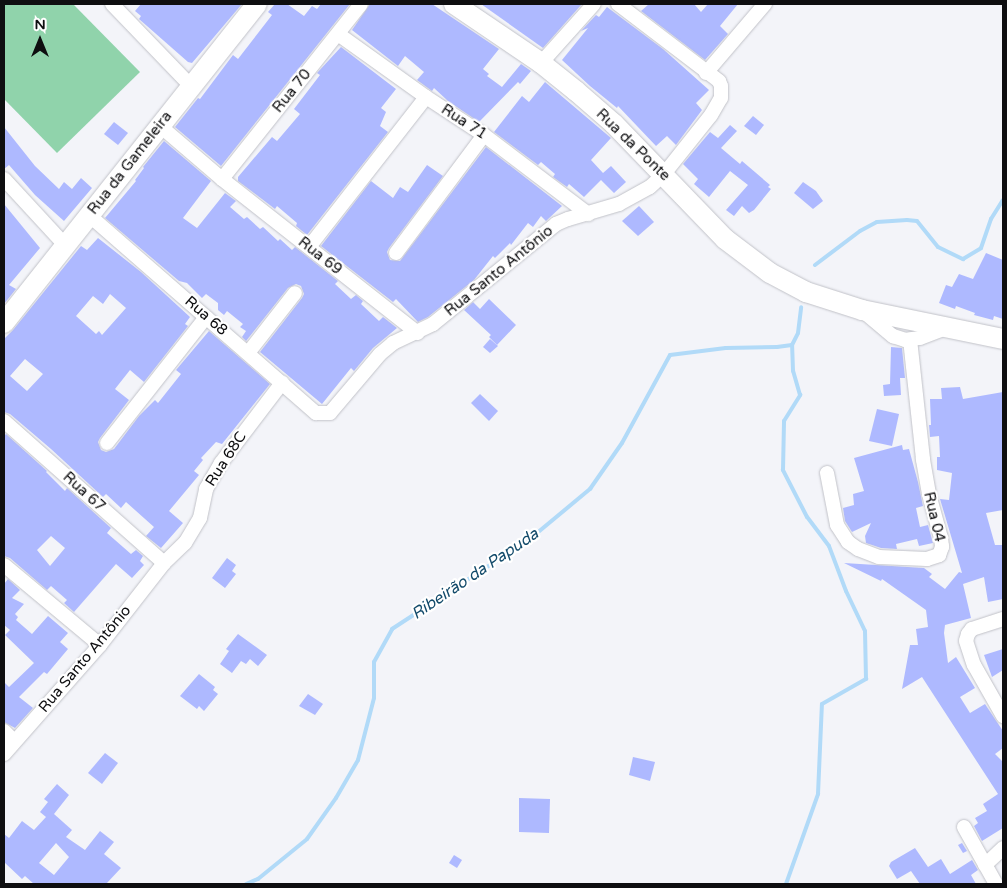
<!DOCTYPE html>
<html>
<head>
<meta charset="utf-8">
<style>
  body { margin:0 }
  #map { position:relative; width:1007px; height:888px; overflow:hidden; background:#f3f4f9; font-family:"Varela Round",sans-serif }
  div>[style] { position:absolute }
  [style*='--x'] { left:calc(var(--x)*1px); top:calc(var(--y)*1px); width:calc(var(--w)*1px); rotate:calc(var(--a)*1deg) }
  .green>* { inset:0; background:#90d3ab }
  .stream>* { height:4px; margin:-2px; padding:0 2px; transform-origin:2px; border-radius:2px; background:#b1daf8 }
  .building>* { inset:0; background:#aeb9ff }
  .roads { filter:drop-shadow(0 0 1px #c1c2c8) drop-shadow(0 0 1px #c1c2c8) }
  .street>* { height:14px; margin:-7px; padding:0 7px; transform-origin:7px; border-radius:7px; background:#fff }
  .secondary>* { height:20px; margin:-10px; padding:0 10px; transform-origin:10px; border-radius:10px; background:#fff }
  span { translate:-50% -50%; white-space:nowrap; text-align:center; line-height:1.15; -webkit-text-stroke:4.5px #fff; paint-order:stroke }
  .street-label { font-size:15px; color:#0e0e10 }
  .water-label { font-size:16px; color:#134b6b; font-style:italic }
  .frame { position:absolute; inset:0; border:5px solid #0e0e10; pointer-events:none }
  .north { position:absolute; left:15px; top:15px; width:50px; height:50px; -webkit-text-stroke:4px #fff; paint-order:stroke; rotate:0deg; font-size:14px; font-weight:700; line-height:20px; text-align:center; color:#0e0e10 }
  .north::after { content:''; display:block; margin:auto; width:18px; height:22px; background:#0e0e10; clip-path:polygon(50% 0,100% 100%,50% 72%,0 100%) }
</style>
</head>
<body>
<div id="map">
  <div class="green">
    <i style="clip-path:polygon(4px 4px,73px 4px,140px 72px,57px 153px,4px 99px)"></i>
  </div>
  <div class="stream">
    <i style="--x:815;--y:265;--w:56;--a:-37.1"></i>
    <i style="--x:860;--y:231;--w:19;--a:-28"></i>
    <i style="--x:877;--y:222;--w:30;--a:-4"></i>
    <i style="--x:907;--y:220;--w:10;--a:6"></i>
    <i style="--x:917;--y:221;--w:33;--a:51"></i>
    <i style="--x:938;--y:247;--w:28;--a:26"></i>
    <i style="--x:963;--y:259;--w:21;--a:-31"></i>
    <i style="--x:981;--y:248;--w:31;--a:-71"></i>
    <i style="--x:991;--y:219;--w:22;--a:-58"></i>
    <i style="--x:246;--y:884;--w:13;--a:-23"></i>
    <i style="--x:258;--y:879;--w:63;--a:-39.2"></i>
    <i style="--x:307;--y:839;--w:50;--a:-54.7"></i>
    <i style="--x:336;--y:798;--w:44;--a:-59.9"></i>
    <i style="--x:358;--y:760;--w:64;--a:-75.5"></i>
    <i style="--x:374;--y:698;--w:36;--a:-90"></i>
    <i style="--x:374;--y:662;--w:38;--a:-61"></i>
    <i style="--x:392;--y:629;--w:166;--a:-33.2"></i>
    <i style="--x:531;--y:538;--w:77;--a:-39.7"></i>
    <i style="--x:590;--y:489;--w:56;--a:-55.2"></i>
    <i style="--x:622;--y:443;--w:100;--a:-61.4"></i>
    <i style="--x:670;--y:355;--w:56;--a:-7.1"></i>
    <i style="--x:726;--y:348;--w:51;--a:-1.1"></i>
    <i style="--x:777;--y:347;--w:15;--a:-8"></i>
    <i style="--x:786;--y:884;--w:96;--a:-70.4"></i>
    <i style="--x:818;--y:794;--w:90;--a:-87.5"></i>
    <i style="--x:822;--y:704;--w:51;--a:-29.6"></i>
    <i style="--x:866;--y:679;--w:48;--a:-91.2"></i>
    <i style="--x:865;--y:631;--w:44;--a:-115.4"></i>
    <i style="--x:846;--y:591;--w:48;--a:-110.7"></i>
    <i style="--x:829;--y:546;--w:36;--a:-127"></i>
    <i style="--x:807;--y:517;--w:53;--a:-117.1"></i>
    <i style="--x:783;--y:470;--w:49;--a:-88.8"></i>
    <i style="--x:784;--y:421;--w:31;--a:-58"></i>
    <i style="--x:800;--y:395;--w:25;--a:-106"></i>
    <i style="--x:793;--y:371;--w:26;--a:-92"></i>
    <i style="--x:792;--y:345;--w:13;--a:-63"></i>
    <i style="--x:798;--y:333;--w:26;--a:-83"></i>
  </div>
  <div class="building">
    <i style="clip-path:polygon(141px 4px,242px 4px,192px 63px,188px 62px,139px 19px,141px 16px,135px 11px)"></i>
    <i style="clip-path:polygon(275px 4px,287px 4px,304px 16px,312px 6px,317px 9px,321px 4px,350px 4px,221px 166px,175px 127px,198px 98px,200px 99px,233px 55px,238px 59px,272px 15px,268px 12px)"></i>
    <i style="clip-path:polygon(370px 4px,432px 4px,499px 49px,483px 69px,489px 74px,487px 76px,502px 87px,521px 64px,531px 71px,520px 84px,518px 82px,479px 122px,448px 101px,434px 88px,432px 91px,417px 80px,424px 72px,405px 56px,398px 66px,352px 30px)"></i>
    <i style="clip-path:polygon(481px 4px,582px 4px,543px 48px)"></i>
    <i style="clip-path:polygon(649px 4px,694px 4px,701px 12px,708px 4px,738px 4px,720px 26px,728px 34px,705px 60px,641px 11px)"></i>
    <i style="clip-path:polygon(607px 7px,663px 49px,709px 90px,696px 103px,702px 110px,676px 145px,667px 136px,656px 146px,618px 106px,617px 108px,590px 86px,562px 60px,588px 28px,581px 31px,596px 15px,599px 17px)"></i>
    <i style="clip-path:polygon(341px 47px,396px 89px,381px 108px,386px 112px,380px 126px,388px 132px,307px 235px,296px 226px,297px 223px,277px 206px,275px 209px,238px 181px,238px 177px,272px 137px,277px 141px,300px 114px,294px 109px,320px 75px,317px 73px)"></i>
    <i style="clip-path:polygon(545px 82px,611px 138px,591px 160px,603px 173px,611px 166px,626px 182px,614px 193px,601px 180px,584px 197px,569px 184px,567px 187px,553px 177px,555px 174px,541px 162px,538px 165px,494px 132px,522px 96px,529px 102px)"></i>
    <i style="clip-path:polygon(753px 116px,764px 125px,756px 135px,744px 126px)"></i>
    <i style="clip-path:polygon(114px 122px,128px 133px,118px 145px,104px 134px)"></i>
    <i style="clip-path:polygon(730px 125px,737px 131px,721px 148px,740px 164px,742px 161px,770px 185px,768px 187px,771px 189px,754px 210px,749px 213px,742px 206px,734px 216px,726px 210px,748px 185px,730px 171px,709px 197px,694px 184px,698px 179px,683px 164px,710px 132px,718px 138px)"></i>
    <i style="clip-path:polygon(4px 127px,35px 166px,59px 189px,64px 182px,72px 189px,81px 178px,92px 188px,64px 221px,35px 195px,9px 165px,4px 169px)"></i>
    <i style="clip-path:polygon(164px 141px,211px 181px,183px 218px,197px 228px,225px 193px,236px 201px,230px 207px,244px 219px,247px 217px,260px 229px,263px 227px,278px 241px,280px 239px,292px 250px,295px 247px,338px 281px,335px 284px,351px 299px,356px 295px,363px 301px,361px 304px,379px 321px,383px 317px,397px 328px,373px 348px,354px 371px,351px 368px,322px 404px,260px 352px,302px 298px,304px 294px,301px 286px,296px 284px,288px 288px,246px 341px,242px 337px,246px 331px,240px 327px,243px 324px,227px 311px,224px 315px,218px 310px,218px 303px,206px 294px,202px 298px,187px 283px,179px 281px,105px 218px,136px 181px,135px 180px,144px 168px,143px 167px)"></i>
    <i style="clip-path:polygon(486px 147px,562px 206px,546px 221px,541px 216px,533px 227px,528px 223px,511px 245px,510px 243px,495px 258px,493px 256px,474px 280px,428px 317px,418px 322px,396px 299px,393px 302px,321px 246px,371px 181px,393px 198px,400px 187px,408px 192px,427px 165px,443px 176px,389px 248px,387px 252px,390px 260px,400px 261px)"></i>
    <i style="clip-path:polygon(803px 182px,816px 191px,823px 201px,813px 209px,794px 193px)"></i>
    <i style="clip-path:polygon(4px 204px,40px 248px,9px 285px,16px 289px,4px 304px)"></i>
    <i style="clip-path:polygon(639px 206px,654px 222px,638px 236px,622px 221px)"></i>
    <i style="clip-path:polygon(evenodd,98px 238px,141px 272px,190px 317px,185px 324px,188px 326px,144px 382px,130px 370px,115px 389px,129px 400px,100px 438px,98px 442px,101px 450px,106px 452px,114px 449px,139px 416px,155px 400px,158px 403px,181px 374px,176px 370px,209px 331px,270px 384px,222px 444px,216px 442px,201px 458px,203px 460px,194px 471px,199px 475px,169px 511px,183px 523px,161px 548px,146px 536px,154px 527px,126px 502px,121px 508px,106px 494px,103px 497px,51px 449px,10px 414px,4px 412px,4px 339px,13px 330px,81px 246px,87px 250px,98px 238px,110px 294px,126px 308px,102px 335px,99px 331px,96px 334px,76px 316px,93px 296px,103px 304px,110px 294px,98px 238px,25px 359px,43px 374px,27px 391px,10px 376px,25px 359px)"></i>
    <i style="clip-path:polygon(986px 253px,1003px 260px,1003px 319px,994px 316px,993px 320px,974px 315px,975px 313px,956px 306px,955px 309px,939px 303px,946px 285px,952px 287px,959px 274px,973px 279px)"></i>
    <i style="clip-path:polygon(489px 299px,516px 325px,497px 345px,489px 337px,491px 335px,464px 310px,473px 302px,480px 309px)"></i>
    <i style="clip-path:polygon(490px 339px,498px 346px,490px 353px,483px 347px)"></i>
    <i style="clip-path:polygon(891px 347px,902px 348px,905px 378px,900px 378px,901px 395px,884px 396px,883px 385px,890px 384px)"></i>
    <i style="clip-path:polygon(960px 387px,963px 399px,1003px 392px,1003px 510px,986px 513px,995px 545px,1003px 545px,1003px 599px,988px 602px,984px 577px,963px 584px,971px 618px,945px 625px,944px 633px,948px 663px,956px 657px,975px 688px,960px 697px,970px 713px,985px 704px,1003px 731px,1003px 748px,995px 754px,1003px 762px,1003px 828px,982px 841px,974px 826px,978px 823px,975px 818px,987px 811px,983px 804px,998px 794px,922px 677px,902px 689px,910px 645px,918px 645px,916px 629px,928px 627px,926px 610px,882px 579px,881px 581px,844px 563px,924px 568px,932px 574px,929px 577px,945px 589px,959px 572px,962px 573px,940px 499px,949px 500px,952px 473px,937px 470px,937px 457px,940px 457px,939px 436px,930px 437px,929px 425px,931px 425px,930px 399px,942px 399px,941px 388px)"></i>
    <i style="clip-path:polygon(480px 394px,498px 411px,489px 421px,471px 403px)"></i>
    <i style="clip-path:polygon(877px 409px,899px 414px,892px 446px,869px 441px)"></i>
    <i style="clip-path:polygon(evenodd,6px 434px,47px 471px,46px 472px,65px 491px,67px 488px,111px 528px,107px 533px,131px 554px,136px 550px,143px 556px,140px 561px,144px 565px,132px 578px,116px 564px,74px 612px,64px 603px,67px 600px,51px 586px,47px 590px,10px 558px,4px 556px,4px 436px,6px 434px,51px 536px,65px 548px,50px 566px,37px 550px,51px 536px)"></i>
    <i style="clip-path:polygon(902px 445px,903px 450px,909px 449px,918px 482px,923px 506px,916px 508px,920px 527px,928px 525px,933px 543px,919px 546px,917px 539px,896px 544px,897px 549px,881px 548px,866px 543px,865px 536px,871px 523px,852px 532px,845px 521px,843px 508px,854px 505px,853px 494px,864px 491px,854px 458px)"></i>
    <i style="clip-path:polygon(227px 558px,236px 565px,232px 571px,236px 574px,225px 588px,212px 578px)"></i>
    <i style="clip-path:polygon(8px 579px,20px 590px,12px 598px,24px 604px,15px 614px,18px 617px,16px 620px,32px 634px,48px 616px,68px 633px,60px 642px,68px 649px,47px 674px,44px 672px,19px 697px,33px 708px,15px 728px,4px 722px,4px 682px,9px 687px,34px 663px,5px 635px,10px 630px,4px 625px,4px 584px)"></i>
    <i style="clip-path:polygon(238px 634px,267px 655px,258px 666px,250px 659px,246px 664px,241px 661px,232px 673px,220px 664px,229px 651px,226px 649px)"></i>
    <i style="clip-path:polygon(1003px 649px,1003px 670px,992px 677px,984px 655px)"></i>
    <i style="clip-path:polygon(199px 674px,215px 687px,213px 690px,218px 694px,204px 711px,199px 706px,197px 709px,180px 696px)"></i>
    <i style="clip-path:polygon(308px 694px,323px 704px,315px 715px,299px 706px)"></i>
    <i style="clip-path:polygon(105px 753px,118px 763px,102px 784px,88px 773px)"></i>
    <i style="clip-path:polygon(633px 757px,655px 762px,650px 781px,629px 775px)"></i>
    <i style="clip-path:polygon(evenodd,57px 784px,69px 795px,54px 814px,72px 830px,66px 837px,85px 850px,100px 831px,114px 842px,104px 854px,121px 868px,106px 884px,34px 884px,25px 876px,22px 879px,4px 862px,4px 834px,9px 838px,22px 821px,34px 830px,46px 817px,40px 812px,48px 802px,44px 799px,57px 784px,56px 843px,69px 857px,54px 875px,39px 863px,56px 843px)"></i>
    <i style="clip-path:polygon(519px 798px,550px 799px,549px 833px,519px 832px)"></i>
    <i style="clip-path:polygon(962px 843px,967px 851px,963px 853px,958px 845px)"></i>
    <i style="clip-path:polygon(915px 848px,928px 867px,941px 859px,950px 874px,972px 860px,978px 870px,971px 875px,976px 884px,920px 884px,911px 871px,897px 879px,889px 866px,891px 862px)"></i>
    <i style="clip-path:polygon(454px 855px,462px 860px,457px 868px,449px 863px)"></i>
  </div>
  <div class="roads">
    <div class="street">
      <i style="--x:112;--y:4;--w:114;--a:46.1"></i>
      <i style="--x:338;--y:34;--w:108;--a:35.6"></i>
      <i style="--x:426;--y:97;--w:69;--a:33.2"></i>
      <i style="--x:484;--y:135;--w:131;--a:37.2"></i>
      <i style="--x:541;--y:63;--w:79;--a:-48.1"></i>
      <i style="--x:706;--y:73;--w:91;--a:-49.5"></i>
      <i style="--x:159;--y:125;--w:83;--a:40.6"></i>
      <i style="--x:222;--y:179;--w:249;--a:38.2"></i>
      <i style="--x:4;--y:179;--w:90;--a:47.3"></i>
      <i style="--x:222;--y:179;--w:223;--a:-51.5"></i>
      <i style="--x:90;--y:216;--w:300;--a:41.1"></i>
      <i style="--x:316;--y:413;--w:14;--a:0"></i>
      <i style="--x:330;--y:413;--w:77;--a:-49.7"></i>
      <i style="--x:380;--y:354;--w:17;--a:-40"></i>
      <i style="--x:393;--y:343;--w:44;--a:-25.4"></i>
      <i style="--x:433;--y:324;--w:159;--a:-39.1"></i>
      <i style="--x:556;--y:224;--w:13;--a:-23"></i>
      <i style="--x:568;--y:219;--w:53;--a:-16.4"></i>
      <i style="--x:619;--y:204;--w:35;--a:-29"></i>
      <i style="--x:650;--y:187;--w:19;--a:-43"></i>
      <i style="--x:664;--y:174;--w:75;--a:-51.5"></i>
      <i style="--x:711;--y:115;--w:20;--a:-60"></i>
      <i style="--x:721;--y:98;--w:12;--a:-90"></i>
      <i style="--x:721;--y:86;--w:5;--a:-112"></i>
      <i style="--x:719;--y:81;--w:127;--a:-142.7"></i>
      <i style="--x:309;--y:247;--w:190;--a:-52"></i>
      <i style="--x:396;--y:253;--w:147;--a:-53.3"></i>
      <i style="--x:864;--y:312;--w:38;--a:40"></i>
      <i style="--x:893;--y:336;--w:13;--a:18"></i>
      <i style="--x:905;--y:340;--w:15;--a:-8"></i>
      <i style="--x:920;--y:338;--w:28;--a:-21"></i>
      <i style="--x:248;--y:353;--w:76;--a:-51.9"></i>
      <i style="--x:4;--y:421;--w:214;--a:41.6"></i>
      <i style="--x:107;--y:443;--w:160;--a:-51.8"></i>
      <i style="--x:827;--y:473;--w:53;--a:79.1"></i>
      <i style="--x:837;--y:525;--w:20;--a:57"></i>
      <i style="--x:848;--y:542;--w:12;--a:35"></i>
      <i style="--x:858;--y:549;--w:22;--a:21"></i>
      <i style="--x:879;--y:557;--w:48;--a:2.4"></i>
      <i style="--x:927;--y:559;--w:13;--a:-18"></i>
      <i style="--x:939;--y:555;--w:9;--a:-69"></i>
      <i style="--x:942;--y:547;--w:9;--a:-96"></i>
      <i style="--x:941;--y:538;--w:46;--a:-105.3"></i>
      <i style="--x:929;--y:494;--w:36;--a:-100"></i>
      <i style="--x:923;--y:459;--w:120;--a:-96.2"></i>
      <i style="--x:4;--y:565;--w:125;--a:39.8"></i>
      <i style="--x:1003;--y:619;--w:33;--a:162"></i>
      <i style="--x:972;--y:629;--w:6;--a:129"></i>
      <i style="--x:968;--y:634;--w:7;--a:106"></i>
      <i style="--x:966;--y:641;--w:25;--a:72"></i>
      <i style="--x:974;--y:665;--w:59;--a:60.4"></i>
      <i style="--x:4;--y:731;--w:14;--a:45"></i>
      <i style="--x:4;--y:754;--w:145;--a:-48.6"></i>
      <i style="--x:100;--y:645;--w:104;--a:-52"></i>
      <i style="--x:164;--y:563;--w:29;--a:-44"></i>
      <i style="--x:185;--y:543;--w:29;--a:-59"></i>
      <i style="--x:200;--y:518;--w:30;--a:-78"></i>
      <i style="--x:206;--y:489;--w:30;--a:-60"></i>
      <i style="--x:221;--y:463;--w:101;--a:-52.7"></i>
      <i style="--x:964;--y:827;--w:65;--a:60.7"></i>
      <i style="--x:985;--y:865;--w:25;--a:-43"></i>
    </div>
    <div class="secondary">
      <i style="--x:454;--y:4;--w:105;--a:34.1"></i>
      <i style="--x:541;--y:63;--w:45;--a:38.7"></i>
      <i style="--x:576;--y:91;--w:50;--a:41"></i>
      <i style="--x:614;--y:124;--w:160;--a:46"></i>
      <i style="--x:725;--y:239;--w:56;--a:37.1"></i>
      <i style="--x:770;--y:273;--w:41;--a:27.8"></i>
      <i style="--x:806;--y:292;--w:59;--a:17.8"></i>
      <i style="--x:862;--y:310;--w:144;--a:11.6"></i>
      <i style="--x:4;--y:323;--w:407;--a:-51.6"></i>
    </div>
  </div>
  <div class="street-label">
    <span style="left:292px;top:91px;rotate:-51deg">Rua 70</span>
    <span style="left:464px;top:122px;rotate:33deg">Rua 71</span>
    <span style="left:633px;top:145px;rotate:44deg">Rua da Ponte</span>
    <span style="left:130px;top:163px;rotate:-52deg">Rua da Gameleira</span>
    <span style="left:320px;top:256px;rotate:38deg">Rua 69</span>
    <span style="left:499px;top:271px;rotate:-39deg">Rua Santo Antônio</span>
    <span style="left:206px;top:316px;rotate:41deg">Rua 68</span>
    <span style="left:226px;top:459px;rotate:-57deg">Rua 68C</span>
    <span style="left:84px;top:492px;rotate:42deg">Rua 67</span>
    <span style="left:934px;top:517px;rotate:77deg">Rua 04</span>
    <span style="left:85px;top:659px;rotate:-50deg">Rua Santo Antônio</span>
  </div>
  <div class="water-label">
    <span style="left:475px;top:574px;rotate:-34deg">Ribeirão da Papuda</span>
  </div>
  <div class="frame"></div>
  <div class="north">N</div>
</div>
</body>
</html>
